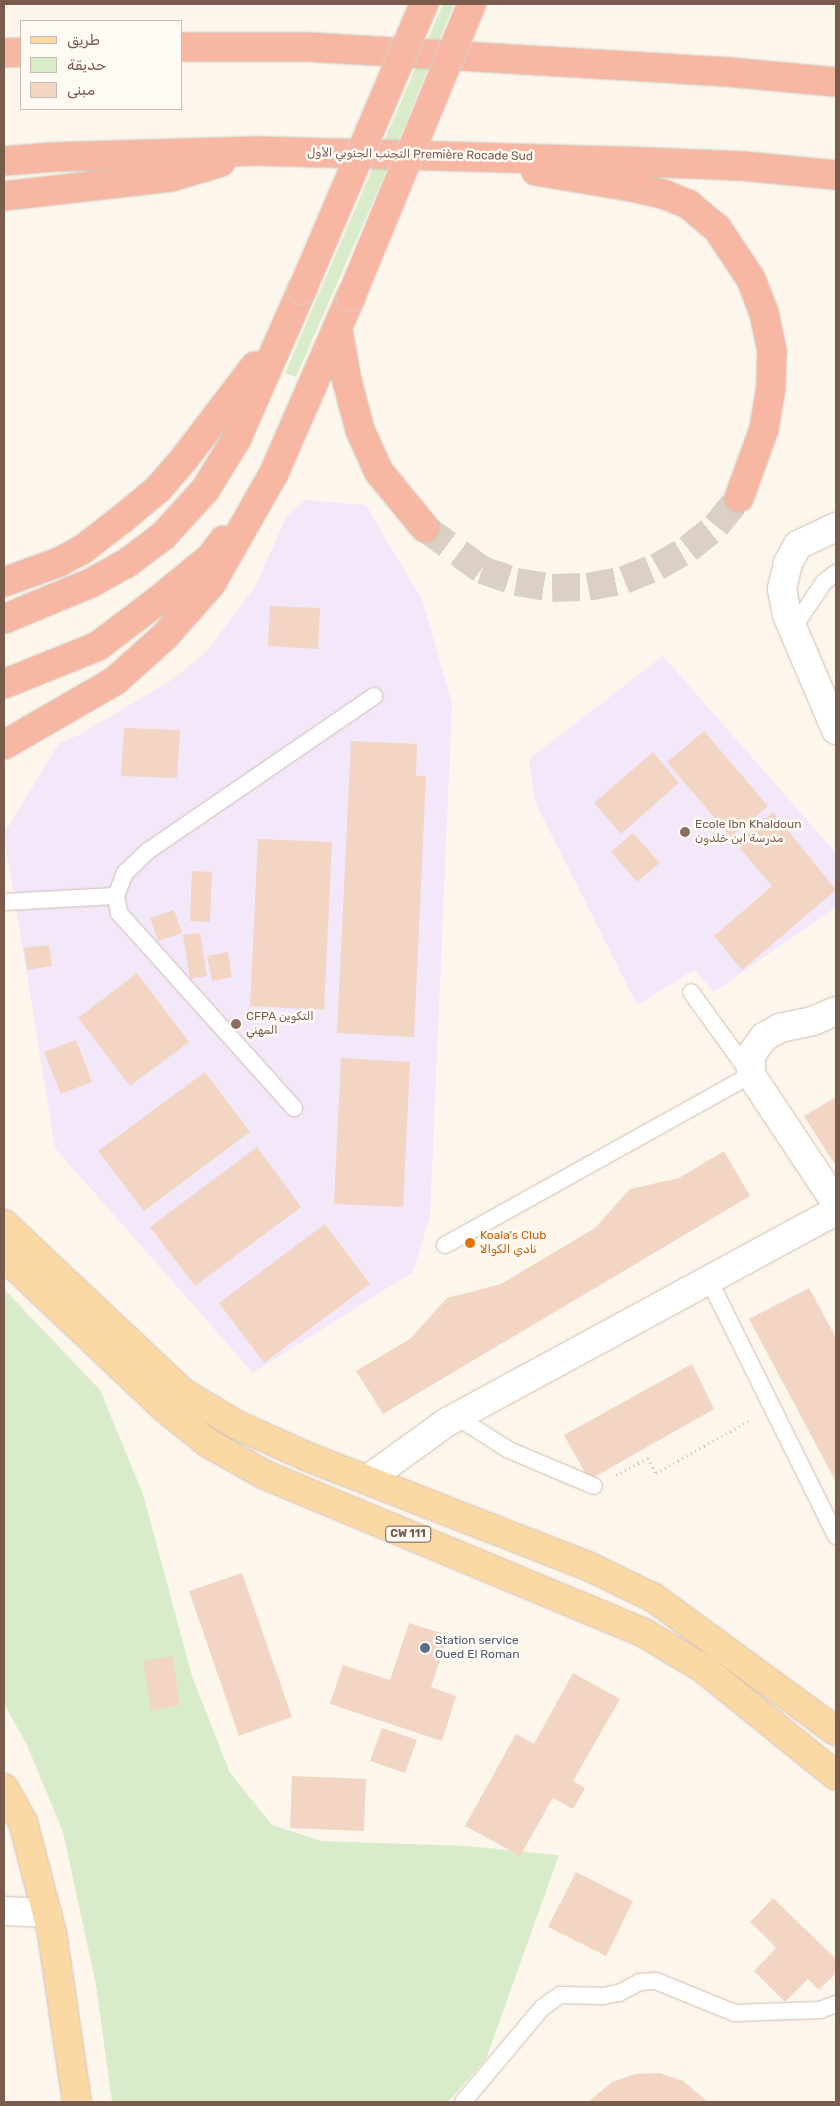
<!DOCTYPE html>
<html>
<head>
<meta charset="utf-8">
<style>
  body { margin:0 }
  #map { position:relative; width:840px; height:2106px; overflow:hidden; background:#fdf6ec; font-family:Rubik,"Noto Naskh Arabic",sans-serif }
  div>[style] { position:absolute }
  [style*='--x'] { left:calc(var(--x)*1px); top:calc(var(--y)*1px); width:calc(var(--w)*1px); rotate:calc(var(--a)*1deg) }
  .education>* { inset:0; background:#f3e8fa }
  .green>* { inset:0; background:#d8ecc9 }
  .building>* { inset:0; background:#f3d5c3 }
  .motorway-tunnel>* { height:28px; margin-top:-14px; transform-origin:0; background:repeating-linear-gradient(90deg,#dcd0c4 0 28px,transparent 0 42px) }
  .path>* { height:3px; margin-top:-1.5px; transform-origin:0; background:repeating-linear-gradient(90deg,#d9b8a5 0 1px,transparent 0 5px) }
  .roads { filter:drop-shadow(0 0 1px #d1beb0) drop-shadow(0 0 1px #d1beb0) }
  .service>* { height:16px; margin:-8px; padding:0 8px; transform-origin:8px; border-radius:8px; background:#fff }
  .minor>* { height:28px; margin:-14px; padding:0 14px; transform-origin:14px; border-radius:14px; background:#fff }
  .primary>* { height:28px; margin:-14px; padding:0 14px; transform-origin:14px; border-radius:14px; background:#fbd9a5 }
  .motorway>* { height:28px; margin:-14px; padding:0 14px; transform-origin:14px; border-radius:14px; background:#f7b7a3 }
  .bridges { filter:drop-shadow(0 0 1px #dad1cd) drop-shadow(0 0 1px #dad1cd) }
  .motorway-bridge>* { height:28px; margin:-14px; padding:0 14px; transform-origin:14px; border-radius:14px; background:#f7b7a3 }
  .dots>* { width:14px; height:14px; translate:-50% -50%; box-sizing:border-box; border:2px solid #fffaf3; border-radius:50% }
  span { translate:-50% -50%; white-space:nowrap; text-align:center; line-height:1.15; -webkit-text-stroke:5px #fffaf3; paint-order:stroke }
  .shield-label span { padding:1px 4px; background:#fffaf3; border:1px solid; border-radius:4px; -webkit-text-stroke-width:0 }
  .shield-label { font-size:11px; color:#7a5c4d; font-weight:700 }
  .street-label { font-size:12px; color:#7a5c4d }
  .education-label { font-size:12px; color:#785e54 }
  .left { translate:0 -50%; text-align:left }
  .food-label { font-size:12px; color:#c56008 }
  .service-label { font-size:12px; color:#4e5e75 }
  .frame { position:absolute; inset:0; border:5px solid #7a5c4d; pointer-events:none }
  .legend { position:absolute; left:20px; top:20px; width:162px; height:90px; box-sizing:border-box; background:#fffaf3; border:1px solid #cabbb1; margin:0; padding:6px 9px; list-style:none; font-size:15px; color:#7a5c4d }
  .legend li { display:flex; align-items:center; gap:10px; height:25px }
  .legend b { width:25px; border:1px solid #cabbb1 }
</style>
</head>
<body>
<div id="map">
  <div class="education">
    <i style="clip-path:polygon(305px 500px,366px 505px,423px 602px,452px 703px,430px 1217px,413px 1272px,253px 1373px,55px 1148px,4px 834px,59px 743px,81px 734px,173px 679px,208px 650px,255px 586px,287px 516px)"></i>
    <i style="clip-path:polygon(663px 656px,836px 853px,836px 907px,714px 992px,694px 970px,637px 1005px,535px 802px,529px 759px)"></i>
  </div>
  <div class="green">
    <i style="clip-path:polygon(443px 4px,454px 4px,384px 176px,296px 377px,285px 373px)"></i>
    <i style="clip-path:polygon(4px 1289px,100px 1390px,143px 1494px,192px 1676px,230px 1773px,272px 1825px,321px 1841px,467px 1846px,559px 1855px,486px 2059px,448px 2102px,112px 2102px,96px 1985px,63px 1832px,27px 1745px,4px 1704px)"></i>
  </div>
  <div class="building">
    <i style="clip-path:polygon(270px 606px,320px 608px,318px 649px,268px 646px)"></i>
    <i style="clip-path:polygon(124px 728px,180px 730px,177px 778px,121px 776px)"></i>
    <i style="clip-path:polygon(704px 731px,768px 806px,731px 837px,667px 762px)"></i>
    <i style="clip-path:polygon(351px 741px,417px 744px,416px 776px,426px 776px,414px 1037px,337px 1033px)"></i>
    <i style="clip-path:polygon(653px 752px,679px 783px,621px 834px,594px 803px)"></i>
    <i style="clip-path:polygon(773px 812px,836px 890px,742px 970px,714px 936px,772px 886px,736px 844px)"></i>
    <i style="clip-path:polygon(633px 833px,660px 863px,637px 882px,611px 852px)"></i>
    <i style="clip-path:polygon(258px 839px,332px 842px,324px 1010px,250px 1006px)"></i>
    <i style="clip-path:polygon(192px 871px,212px 872px,210px 922px,190px 921px)"></i>
    <i style="clip-path:polygon(174px 910px,182px 933px,158px 941px,150px 918px)"></i>
    <i style="clip-path:polygon(200px 933px,207px 976px,190px 979px,183px 935px)"></i>
    <i style="clip-path:polygon(49px 945px,52px 966px,27px 970px,24px 948px)"></i>
    <i style="clip-path:polygon(228px 952px,232px 977px,212px 981px,207px 956px)"></i>
    <i style="clip-path:polygon(137px 973px,189px 1042px,130px 1086px,78px 1018px)"></i>
    <i style="clip-path:polygon(76px 1040px,92px 1082px,61px 1094px,44px 1052px)"></i>
    <i style="clip-path:polygon(341px 1058px,410px 1062px,403px 1207px,334px 1204px)"></i>
    <i style="clip-path:polygon(205px 1072px,250px 1132px,144px 1211px,98px 1151px)"></i>
    <i style="clip-path:polygon(836px 1097px,836px 1162px,834px 1163px,804px 1116px)"></i>
    <i style="clip-path:polygon(257px 1147px,301px 1207px,195px 1286px,150px 1227px)"></i>
    <i style="clip-path:polygon(724px 1151px,750px 1196px,383px 1414px,356px 1371px,410px 1339px,447px 1298px,501px 1284px,595px 1228px,630px 1189px,679px 1178px)"></i>
    <i style="clip-path:polygon(325px 1224px,370px 1284px,264px 1363px,219px 1303px)"></i>
    <i style="clip-path:polygon(809px 1288px,836px 1338px,836px 1482px,749px 1319px)"></i>
    <i style="clip-path:polygon(692px 1364px,714px 1409px,589px 1480px,564px 1435px)"></i>
    <i style="clip-path:polygon(242px 1573px,292px 1717px,239px 1736px,189px 1591px)"></i>
    <i style="clip-path:polygon(409px 1623px,448px 1635px,431px 1687px,456px 1696px,442px 1741px,330px 1704px,343px 1665px,390px 1680px)"></i>
    <i style="clip-path:polygon(172px 1656px,180px 1705px,151px 1710px,143px 1661px)"></i>
    <i style="clip-path:polygon(573px 1673px,620px 1699px,573px 1781px,585px 1788px,573px 1809px,553px 1798px,520px 1856px,465px 1826px,516px 1734px,534px 1744px)"></i>
    <i style="clip-path:polygon(382px 1728px,417px 1740px,405px 1773px,370px 1761px)"></i>
    <i style="clip-path:polygon(292px 1776px,366px 1779px,364px 1831px,290px 1828px)"></i>
    <i style="clip-path:polygon(576px 1872px,633px 1901px,606px 1956px,548px 1927px)"></i>
    <i style="clip-path:polygon(773px 1898px,836px 1959px,836px 1973px,819px 1990px,750px 1922px)"></i>
    <i style="clip-path:polygon(776px 1948px,808px 1979px,785px 2002px,754px 1971px)"></i>
    <i style="clip-path:polygon(660px 2073px,683px 2081px,708px 2102px,588px 2102px,612px 2082px,635px 2074px)"></i>
  </div>
  <div class="motorway-tunnel">
    <i style="--x:425;--y:528;--w:71;--a:36.4"></i>
    <i style="--x:482;--y:570;--w:36;--a:19"></i>
    <i style="--x:516;--y:582;--w:36;--a:9"></i>
    <i style="--x:552;--y:588;--w:36;--a:-2"></i>
    <i style="--x:588;--y:587;--w:37;--a:-11"></i>
    <i style="--x:624;--y:580;--w:35;--a:-22"></i>
    <i style="--x:657;--y:567;--w:36;--a:-30"></i>
    <i style="--x:688;--y:549;--w:36;--a:-39"></i>
    <i style="--x:716;--y:526;--w:36;--a:-51"></i>
  </div>
  <div class="path">
    <i style="--x:616;--y:1475;--w:36;--a:-28"></i>
    <i style="--x:648;--y:1458;--w:17;--a:62"></i>
    <i style="--x:656;--y:1473;--w:110;--a:-29.4"></i>
  </div>
  <div class="roads">
    <div class="service">
      <i style="--x:793;--y:628;--w:55;--a:-56"></i>
      <i style="--x:824;--y:582;--w:15;--a:-37"></i>
      <i style="--x:4;--y:902;--w:112;--a:-3.1"></i>
      <i style="--x:294;--y:1108;--w:262;--a:-131.9"></i>
      <i style="--x:119;--y:913;--w:17;--a:-100"></i>
      <i style="--x:116;--y:896;--w:25;--a:-69"></i>
      <i style="--x:125;--y:873;--w:32;--a:-44"></i>
      <i style="--x:148;--y:851;--w:274;--a:-34.4"></i>
      <i style="--x:445;--y:1245;--w:350;--a:-29.1"></i>
      <i style="--x:751;--y:1075;--w:102;--a:-125.9"></i>
      <i style="--x:709;--y:1280;--w:286;--a:63.6"></i>
      <i style="--x:457;--y:1417;--w:62;--a:32.4"></i>
      <i style="--x:509;--y:1450;--w:92;--a:23"></i>
      <i style="--x:463;--y:2102;--w:123;--a:-50"></i>
      <i style="--x:542;--y:2008;--w:22;--a:-36"></i>
      <i style="--x:560;--y:1995;--w:43;--a:1.3"></i>
      <i style="--x:603;--y:1996;--w:16;--a:-11"></i>
      <i style="--x:619;--y:1993;--w:24;--a:-28"></i>
      <i style="--x:640;--y:1982;--w:16;--a:-4"></i>
      <i style="--x:656;--y:1981;--w:85;--a:22.1"></i>
      <i style="--x:735;--y:2013;--w:85;--a:-2"></i>
      <i style="--x:820;--y:2010;--w:17;--a:-21"></i>
    </div>
    <div class="minor">
      <i style="--x:836;--y:527;--w:42;--a:154.7"></i>
      <i style="--x:798;--y:545;--w:21;--a:119"></i>
      <i style="--x:788;--y:563;--w:27;--a:103"></i>
      <i style="--x:782;--y:589;--w:26;--a:79"></i>
      <i style="--x:787;--y:615;--w:125;--a:66.9"></i>
      <i style="--x:836;--y:1011;--w:25;--a:157"></i>
      <i style="--x:813;--y:1021;--w:34;--a:168"></i>
      <i style="--x:780;--y:1028;--w:18;--a:151"></i>
      <i style="--x:764;--y:1037;--w:22;--a:126"></i>
      <i style="--x:751;--y:1055;--w:20;--a:90"></i>
      <i style="--x:751;--y:1075;--w:154;--a:56.4"></i>
      <i style="--x:368;--y:1479;--w:97;--a:-35.8"></i>
      <i style="--x:447;--y:1422;--w:443;--a:-28.5"></i>
      <i style="--x:4;--y:1911;--w:43;--a:2.7"></i>
    </div>
    <div class="primary">
      <i style="--x:4;--y:1224;--w:245;--a:43.3"></i>
      <i style="--x:182;--y:1392;--w:64;--a:31"></i>
      <i style="--x:237;--y:1425;--w:78;--a:24.3"></i>
      <i style="--x:308;--y:1457;--w:300;--a:21.3"></i>
      <i style="--x:588;--y:1566;--w:73;--a:25.9"></i>
      <i style="--x:654;--y:1598;--w:225;--a:36.2"></i>
      <i style="--x:4;--y:1256;--w:223;--a:43.4"></i>
      <i style="--x:166;--y:1409;--w:54;--a:39"></i>
      <i style="--x:208;--y:1443;--w:65;--a:29.3"></i>
      <i style="--x:265;--y:1475;--w:411;--a:22.6"></i>
      <i style="--x:644;--y:1633;--w:70;--a:31"></i>
      <i style="--x:704;--y:1669;--w:170;--a:39"></i>
      <i style="--x:4;--y:1788;--w:39;--a:61"></i>
      <i style="--x:23;--y:1822;--w:115;--a:75.4"></i>
      <i style="--x:52;--y:1933;--w:171;--a:81.6"></i>
    </div>
    <div class="motorway">
      <i style="--x:181;--y:47;--w:127;--a:0"></i>
      <i style="--x:308;--y:47;--w:421;--a:3.4"></i>
      <i style="--x:728;--y:72;--w:108;--a:5.3"></i>
      <i style="--x:4;--y:53;--w:17;--a:-3"></i>
      <i style="--x:4;--y:161;--w:50;--a:-4.6"></i>
      <i style="--x:54;--y:157;--w:203;--a:-1.7"></i>
      <i style="--x:257;--y:151;--w:363;--a:1.6"></i>
      <i style="--x:620;--y:161;--w:122;--a:2.3"></i>
      <i style="--x:742;--y:166;--w:94;--a:5.5"></i>
      <i style="--x:536;--y:171;--w:97;--a:9.5"></i>
      <i style="--x:632;--y:187;--w:32;--a:13"></i>
      <i style="--x:663;--y:194;--w:27;--a:22"></i>
      <i style="--x:688;--y:204;--w:38;--a:40"></i>
      <i style="--x:717;--y:228;--w:61;--a:56.3"></i>
      <i style="--x:751;--y:279;--w:36;--a:69"></i>
      <i style="--x:764;--y:313;--w:40;--a:78"></i>
      <i style="--x:772;--y:352;--w:35;--a:92"></i>
      <i style="--x:771;--y:387;--w:43;--a:99.5"></i>
      <i style="--x:764;--y:429;--w:73;--a:109.9"></i>
      <i style="--x:4;--y:196;--w:168;--a:-6.5"></i>
      <i style="--x:171;--y:177;--w:52;--a:-16.7"></i>
      <i style="--x:338;--y:331;--w:51;--a:79.8"></i>
      <i style="--x:347;--y:381;--w:51;--a:75.1"></i>
      <i style="--x:360;--y:430;--w:46;--a:65.7"></i>
      <i style="--x:379;--y:472;--w:72;--a:50.6"></i>
      <i style="--x:4;--y:582;--w:59;--a:-20"></i>
      <i style="--x:59;--y:562;--w:27;--a:-28"></i>
      <i style="--x:83;--y:549;--w:49;--a:-37.6"></i>
      <i style="--x:122;--y:519;--w:47;--a:-39.8"></i>
      <i style="--x:158;--y:489;--w:40;--a:-49"></i>
      <i style="--x:184;--y:459;--w:117;--a:-52.6"></i>
      <i style="--x:4;--y:619;--w:94;--a:-22.5"></i>
      <i style="--x:91;--y:583;--w:41;--a:-29.1"></i>
      <i style="--x:127;--y:563;--w:45;--a:-36.9"></i>
      <i style="--x:163;--y:536;--w:62;--a:-47.6"></i>
      <i style="--x:205;--y:490;--w:59;--a:-58.2"></i>
      <i style="--x:236;--y:440;--w:164;--a:-66.3"></i>
      <i style="--x:4;--y:684;--w:101;--a:-22"></i>
      <i style="--x:98;--y:646;--w:78;--a:-37.2"></i>
      <i style="--x:160;--y:599;--w:66;--a:-39.5"></i>
      <i style="--x:211;--y:557;--w:21;--a:-53"></i>
      <i style="--x:4;--y:745;--w:128;--a:-30"></i>
      <i style="--x:115;--y:681;--w:67;--a:-42"></i>
      <i style="--x:165;--y:636;--w:69;--a:-48.5"></i>
      <i style="--x:211;--y:584;--w:128;--a:-60.4"></i>
      <i style="--x:274;--y:473;--w:192;--a:-66.4"></i>
    </div>
  </div>
  <div class="bridges">
    <div class="motorway-bridge">
      <i style="--x:302;--y:290;--w:311;--a:-66.9"></i>
      <i style="--x:351;--y:297;--w:317;--a:-67.6"></i>
    </div>
  </div>
  <div class="dots">
    <i style="left:685px;top:832px;background:#8d6e63"></i>
    <i style="left:236px;top:1024px;background:#8d6e63"></i>
    <i style="left:470px;top:1243px;background:#e8710a"></i>
    <i style="left:425px;top:1648px;background:#5c6f8a"></i>
  </div>
  <div class="shield-label">
    <span style="left:408px;top:1534px">CW 111</span>
  </div>
  <div class="street-label">
    <span style="left:420px;top:155px;rotate:1deg">التجنب الجنوبي الأول Première Rocade Sud</span>
  </div>
  <div class="education-label">
    <span class="left" style="left:695px;top:832px">Ecole Ibn Khaldoun<br>مدرسة ابن خلدون</span>
    <span class="left" style="left:246px;top:1024px">CFPA التكوين<br>المهني</span>
  </div>
  <div class="food-label">
    <span class="left" style="left:480px;top:1243px">Koala's Club<br>نادي الكوالا</span>
  </div>
  <div class="service-label">
    <span class="left" style="left:435px;top:1648px">Station service<br>Oued El Roman</span>
  </div>
  <div class="frame"></div>
  <ul class="legend">
  <li><b style="height:6px;background:#fbd9a5"></b>طريق</li>
  <li><b style="height:14px;background:#d8ecc9"></b>حديقة</li>
  <li><b style="height:14px;background:#f3d5c3"></b>مبنى</li>
  </ul>
</div>
</body>
</html>
